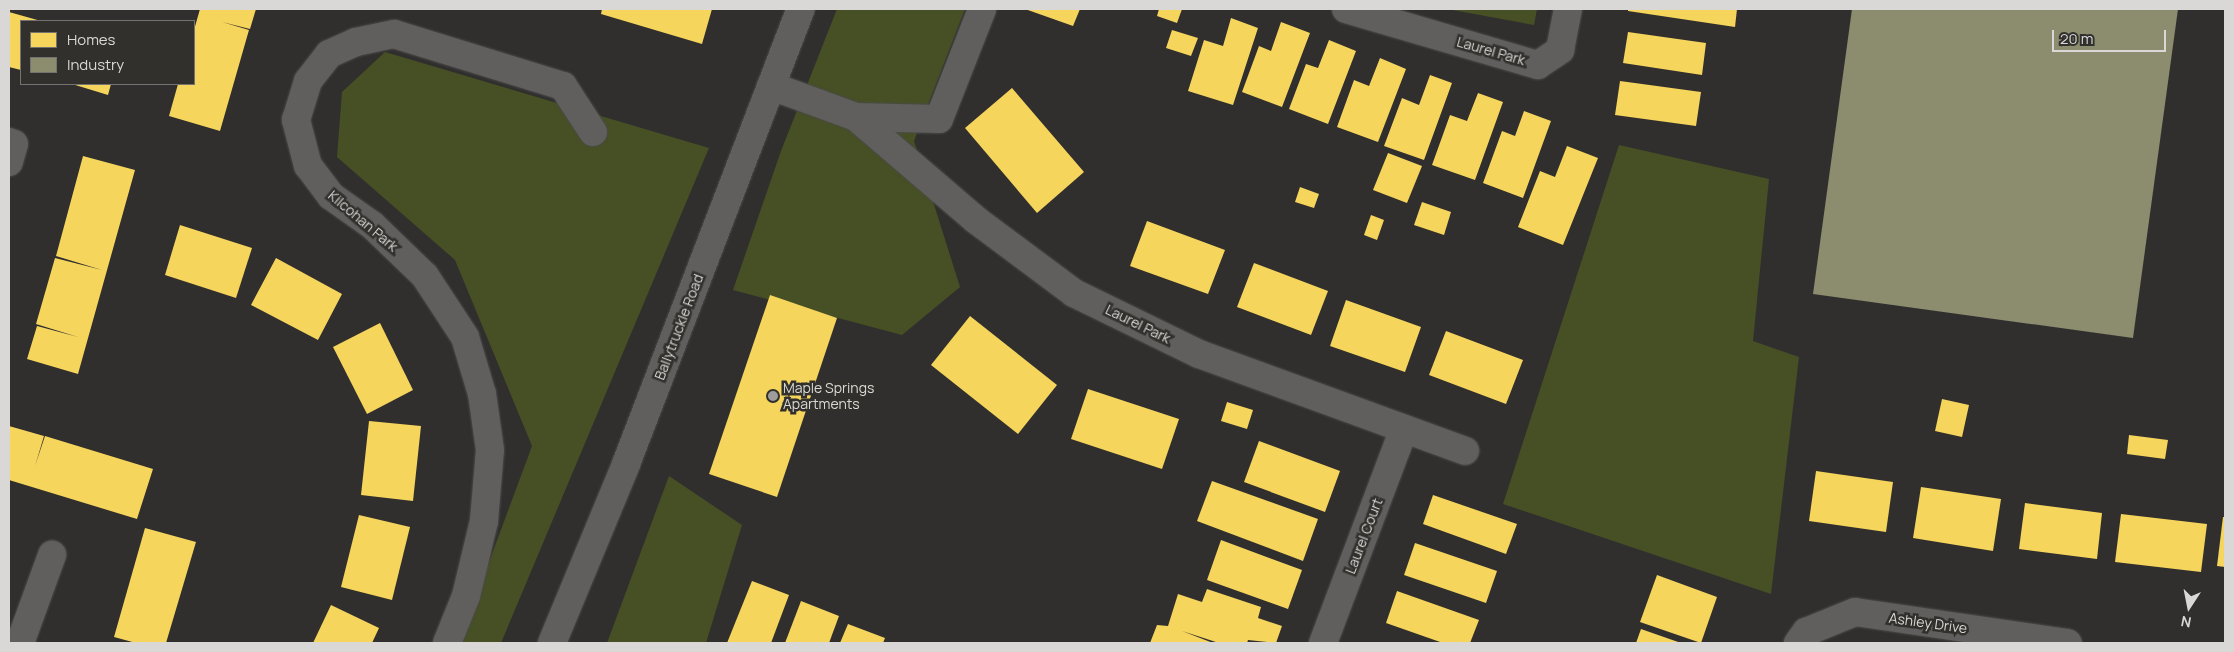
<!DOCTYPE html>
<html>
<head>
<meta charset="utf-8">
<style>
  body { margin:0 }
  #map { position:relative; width:2234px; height:652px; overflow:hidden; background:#302f2e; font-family:Manrope,sans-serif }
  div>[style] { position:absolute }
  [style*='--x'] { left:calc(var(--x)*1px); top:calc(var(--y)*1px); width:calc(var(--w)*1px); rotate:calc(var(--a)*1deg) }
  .green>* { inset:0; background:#465024 }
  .homes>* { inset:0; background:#f6d55c }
  .industry>* { inset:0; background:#8c8c6e }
  .roads { filter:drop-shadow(0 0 1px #4b4a49) drop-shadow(0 0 1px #4b4a49) }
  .minor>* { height:28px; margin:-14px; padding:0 14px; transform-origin:14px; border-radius:14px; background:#605f5e }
  .dots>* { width:14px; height:14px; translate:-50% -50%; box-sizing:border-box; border:2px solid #31302d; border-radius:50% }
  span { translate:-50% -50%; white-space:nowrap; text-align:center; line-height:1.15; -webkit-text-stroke:5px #31302d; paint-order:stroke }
  .street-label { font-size:14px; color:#d9d8d6 }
  .poi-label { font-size:14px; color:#d9d8d6 }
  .left { translate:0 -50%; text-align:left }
  .frame { position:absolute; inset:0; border:10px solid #d9d8d6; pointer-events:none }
  .legend { position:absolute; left:20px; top:20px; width:175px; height:65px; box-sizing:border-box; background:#31302d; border:1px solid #747371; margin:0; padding:6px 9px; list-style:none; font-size:15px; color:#d9d8d6 }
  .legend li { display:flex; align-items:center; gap:10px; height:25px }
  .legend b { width:25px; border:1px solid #747371 }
  .north { position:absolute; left:2164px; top:582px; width:50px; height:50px; -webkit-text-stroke:4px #31302d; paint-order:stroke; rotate:191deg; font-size:14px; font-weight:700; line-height:20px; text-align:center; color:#d9d8d6 }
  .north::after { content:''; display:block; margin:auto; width:18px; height:22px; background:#d9d8d6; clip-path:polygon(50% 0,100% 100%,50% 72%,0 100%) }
  .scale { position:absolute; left:2052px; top:30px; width:114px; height:22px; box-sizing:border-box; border:2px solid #d9d8d6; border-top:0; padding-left:6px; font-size:15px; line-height:18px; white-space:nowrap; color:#d9d8d6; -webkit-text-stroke:4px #31302d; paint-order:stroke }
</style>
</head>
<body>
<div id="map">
  <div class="green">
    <i style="clip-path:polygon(837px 9px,965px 9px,914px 141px,960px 287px,902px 335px,733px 290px,781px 151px)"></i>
    <i style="clip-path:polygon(1447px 9px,1537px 9px,1534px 25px)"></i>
    <i style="clip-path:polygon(385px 52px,709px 148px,501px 643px,459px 643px,532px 446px,455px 260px,337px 157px,342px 92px)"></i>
    <i style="clip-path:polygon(1619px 145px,1769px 179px,1753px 341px,1799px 357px,1771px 594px,1503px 504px)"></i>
    <i style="clip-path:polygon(669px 476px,742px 525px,706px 643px,607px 643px)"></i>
  </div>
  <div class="homes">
    <i style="clip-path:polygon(200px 9px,256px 9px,250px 29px,222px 22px,249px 30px,220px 131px,169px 116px,178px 84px,194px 84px,194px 30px)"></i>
    <i style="clip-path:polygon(602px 9px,712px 9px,702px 44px,601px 14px)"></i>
    <i style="clip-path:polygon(1025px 9px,1080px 9px,1073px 26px)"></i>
    <i style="clip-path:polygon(1159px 9px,1182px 9px,1177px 23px,1157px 16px)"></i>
    <i style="clip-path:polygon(1628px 9px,1737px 9px,1735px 27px,1628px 11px)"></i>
    <i style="clip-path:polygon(9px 12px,41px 21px,21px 21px,21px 70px,9px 67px)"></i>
    <i style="clip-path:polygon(1231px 18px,1258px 28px,1233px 105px,1188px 91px,1204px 40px,1223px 46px)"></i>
    <i style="clip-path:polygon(1281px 22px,1310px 33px,1282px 107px,1242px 92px,1259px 46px,1271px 51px)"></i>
    <i style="clip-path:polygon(1172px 30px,1198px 38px,1191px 56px,1166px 48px)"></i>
    <i style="clip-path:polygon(1628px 32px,1706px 43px,1702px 75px,1623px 63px)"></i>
    <i style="clip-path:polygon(1329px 40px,1356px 51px,1328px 124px,1289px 109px,1306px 64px,1318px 68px)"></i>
    <i style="clip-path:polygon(1380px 58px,1406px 69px,1378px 142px,1337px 127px,1354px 80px,1369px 86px)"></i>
    <i style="clip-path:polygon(1430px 75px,1452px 83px,1424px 160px,1384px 146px,1402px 98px,1419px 105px)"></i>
    <i style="clip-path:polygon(1620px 81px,1701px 92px,1696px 126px,1615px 115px)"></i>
    <i style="clip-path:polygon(72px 84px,111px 84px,108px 95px)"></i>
    <i style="clip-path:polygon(1012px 88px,1084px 172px,1037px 213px,965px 128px)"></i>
    <i style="clip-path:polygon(1478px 93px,1503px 102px,1475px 180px,1432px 165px,1450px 115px,1467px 121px)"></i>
    <i style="clip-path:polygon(1524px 111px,1551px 121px,1523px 198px,1483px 183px,1502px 131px,1515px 136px)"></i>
    <i style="clip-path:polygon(1567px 146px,1598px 158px,1563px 245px,1518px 227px,1540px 171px,1555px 177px)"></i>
    <i style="clip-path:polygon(1388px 153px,1422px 166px,1407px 203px,1373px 190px)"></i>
    <i style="clip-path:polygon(83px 156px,135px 170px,78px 374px,27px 359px,37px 326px,78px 337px,36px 324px,55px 258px,102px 270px,56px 256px)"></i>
    <i style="clip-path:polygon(1300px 187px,1319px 194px,1314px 208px,1295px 202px)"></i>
    <i style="clip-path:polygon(1422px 202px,1451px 212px,1444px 235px,1414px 225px)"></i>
    <i style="clip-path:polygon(1371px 215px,1384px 220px,1377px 240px,1364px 235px)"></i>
    <i style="clip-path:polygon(1147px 221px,1225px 250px,1208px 294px,1130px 266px)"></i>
    <i style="clip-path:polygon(180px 225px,252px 248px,236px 298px,165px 275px)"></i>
    <i style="clip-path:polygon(276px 258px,342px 294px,318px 340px,251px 305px)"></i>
    <i style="clip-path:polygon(1254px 263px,1328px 291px,1311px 335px,1237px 307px)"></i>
    <i style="clip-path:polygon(770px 295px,837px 318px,777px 497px,709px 474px)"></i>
    <i style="clip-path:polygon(1346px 300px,1421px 327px,1405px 372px,1330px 346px)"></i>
    <i style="clip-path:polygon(970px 316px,1057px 385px,1018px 434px,931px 365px)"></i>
    <i style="clip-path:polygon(380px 323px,413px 390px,367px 414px,333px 347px)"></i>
    <i style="clip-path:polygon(1446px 331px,1523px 360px,1506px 404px,1429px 375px)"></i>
    <i style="clip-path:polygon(1088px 389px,1179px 419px,1162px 469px,1071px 439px)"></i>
    <i style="clip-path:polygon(1942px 399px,1969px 405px,1962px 437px,1935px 431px)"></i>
    <i style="clip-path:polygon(1227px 402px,1253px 410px,1247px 429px,1221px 421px)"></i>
    <i style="clip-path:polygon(369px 421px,421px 426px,413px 501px,361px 495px)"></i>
    <i style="clip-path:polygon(9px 426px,44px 436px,35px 466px,45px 436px,153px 469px,137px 519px,9px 480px)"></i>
    <i style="clip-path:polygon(2129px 435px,2168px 440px,2165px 459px,2127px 454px)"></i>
    <i style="clip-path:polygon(1259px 441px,1340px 471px,1325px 512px,1244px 482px)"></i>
    <i style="clip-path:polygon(1816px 471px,1893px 482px,1886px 532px,1809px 521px)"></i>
    <i style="clip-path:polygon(1212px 481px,1318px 519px,1303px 561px,1197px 521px)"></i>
    <i style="clip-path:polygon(1921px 487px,2001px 499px,1993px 551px,1913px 538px)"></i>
    <i style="clip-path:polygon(1433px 495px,1517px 524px,1506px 554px,1423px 524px)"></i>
    <i style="clip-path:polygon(2025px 503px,2102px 513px,2097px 559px,2019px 549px)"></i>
    <i style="clip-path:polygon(2121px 514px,2207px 524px,2201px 572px,2115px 562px)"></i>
    <i style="clip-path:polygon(359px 515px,410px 527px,392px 600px,341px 587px)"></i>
    <i style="clip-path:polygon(2223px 517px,2225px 517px,2225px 567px,2217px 566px)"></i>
    <i style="clip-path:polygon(145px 528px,196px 542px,166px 643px,136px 643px,114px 637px)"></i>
    <i style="clip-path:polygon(1221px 540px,1302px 570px,1288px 609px,1207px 580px)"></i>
    <i style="clip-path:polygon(1415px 543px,1497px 571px,1486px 603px,1404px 575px)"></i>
    <i style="clip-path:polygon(1657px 575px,1717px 597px,1701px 643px,1640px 622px)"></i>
    <i style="clip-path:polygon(752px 581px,789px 595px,771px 643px,727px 643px)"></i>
    <i style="clip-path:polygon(1207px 589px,1261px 607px,1258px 618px,1282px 626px,1276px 643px,1248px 640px,1247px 643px,1219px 643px,1182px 631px,1213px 643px,1150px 643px,1157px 625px,1168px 626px,1178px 594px,1202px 602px)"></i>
    <i style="clip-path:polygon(1397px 591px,1479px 620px,1470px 643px,1443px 643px,1386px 623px)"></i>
    <i style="clip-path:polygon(801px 601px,839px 616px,829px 643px,785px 643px)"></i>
    <i style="clip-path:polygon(331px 605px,379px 628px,372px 643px,313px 643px)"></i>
    <i style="clip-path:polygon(848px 624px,885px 638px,883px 643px,840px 643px)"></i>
    <i style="clip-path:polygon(1641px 629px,1681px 643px,1636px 643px)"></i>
  </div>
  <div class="industry">
    <i style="clip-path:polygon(1852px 9px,2178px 9px,2133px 338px,1813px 294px)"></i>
  </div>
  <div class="roads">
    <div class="minor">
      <i style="--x:1346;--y:9;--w:200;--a:16.3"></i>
      <i style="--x:1538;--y:65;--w:27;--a:-34"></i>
      <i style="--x:1560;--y:50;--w:42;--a:-79"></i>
      <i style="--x:771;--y:86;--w:90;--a:20"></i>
      <i style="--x:856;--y:117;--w:158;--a:40.6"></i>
      <i style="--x:976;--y:220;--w:122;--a:36.7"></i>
      <i style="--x:1074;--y:293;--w:139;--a:26"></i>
      <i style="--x:1199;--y:354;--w:283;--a:20"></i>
      <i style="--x:856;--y:117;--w:83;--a:1.4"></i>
      <i style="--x:939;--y:119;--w:118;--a:-68.6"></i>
      <i style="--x:9;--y:142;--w:5;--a:22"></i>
      <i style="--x:14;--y:144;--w:19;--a:106"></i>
      <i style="--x:20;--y:643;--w:94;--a:-70"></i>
      <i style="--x:447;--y:643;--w:51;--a:-68"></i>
      <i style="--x:466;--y:596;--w:77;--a:-76.5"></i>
      <i style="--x:484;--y:521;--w:71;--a:-85.2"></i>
      <i style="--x:490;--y:450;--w:57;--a:-98.1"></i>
      <i style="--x:482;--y:394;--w:59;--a:-106.6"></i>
      <i style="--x:465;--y:337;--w:73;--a:-123.3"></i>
      <i style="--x:425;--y:276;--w:74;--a:-136.1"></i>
      <i style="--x:372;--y:225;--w:50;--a:-144.7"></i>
      <i style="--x:331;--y:196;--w:38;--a:-127"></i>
      <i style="--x:308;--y:166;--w:48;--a:-104.6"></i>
      <i style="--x:296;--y:120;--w:41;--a:-72.9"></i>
      <i style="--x:308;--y:81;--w:34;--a:-52"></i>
      <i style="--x:329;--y:54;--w:30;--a:-24"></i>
      <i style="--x:356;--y:42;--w:39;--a:-12"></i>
      <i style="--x:394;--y:34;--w:177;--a:17.1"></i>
      <i style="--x:563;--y:86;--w:55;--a:56.9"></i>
      <i style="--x:552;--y:643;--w:194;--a:-67.5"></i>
      <i style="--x:626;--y:464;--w:487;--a:-69"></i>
      <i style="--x:1323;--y:643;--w:229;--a:-69.3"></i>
      <i style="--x:1798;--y:643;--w:14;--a:-54"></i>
      <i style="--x:1806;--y:632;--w:53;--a:-22.2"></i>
      <i style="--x:1855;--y:612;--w:215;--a:8.3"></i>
    </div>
  </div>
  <div class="dots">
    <i style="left:773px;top:396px;background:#9e9d9b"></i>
  </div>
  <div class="street-label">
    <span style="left:1491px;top:51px;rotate:16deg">Laurel Park</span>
    <span style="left:363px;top:221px;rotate:40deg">Kilcohan Park</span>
    <span style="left:1138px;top:324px;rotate:26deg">Laurel Park</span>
    <span style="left:679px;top:327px;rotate:-69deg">Ballytruckle Road</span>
    <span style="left:1364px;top:536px;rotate:-69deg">Laurel Court</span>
    <span style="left:1928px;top:623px;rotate:8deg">Ashley Drive</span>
  </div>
  <div class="poi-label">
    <span class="left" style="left:783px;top:396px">Maple Springs<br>Apartments</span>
  </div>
  <div class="frame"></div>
  <ul class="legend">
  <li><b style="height:14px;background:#f6d55c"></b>Homes</li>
  <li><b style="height:14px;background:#8c8c6e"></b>Industry</li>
  </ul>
  <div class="north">N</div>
  <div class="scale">20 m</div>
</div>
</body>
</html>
